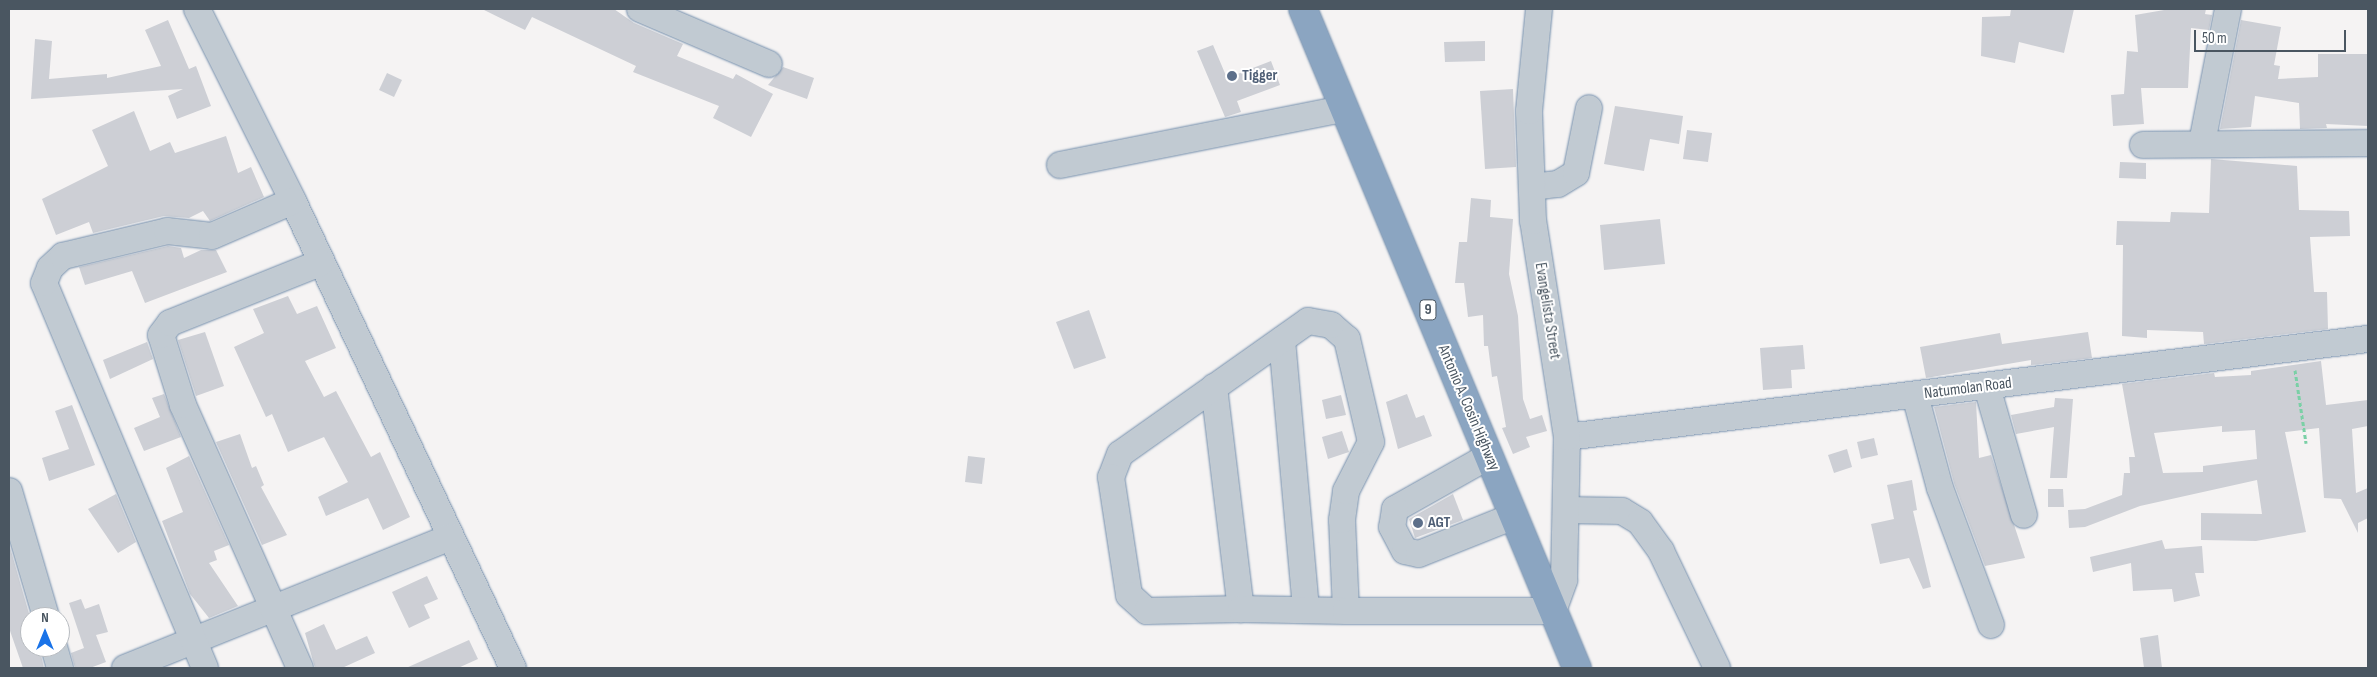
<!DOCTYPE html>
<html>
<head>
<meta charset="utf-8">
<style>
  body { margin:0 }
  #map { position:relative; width:2377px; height:677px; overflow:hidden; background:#f5f3f3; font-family:"Sofia Sans Condensed",sans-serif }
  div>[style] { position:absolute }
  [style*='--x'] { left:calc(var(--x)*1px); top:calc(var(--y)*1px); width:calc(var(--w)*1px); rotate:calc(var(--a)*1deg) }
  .building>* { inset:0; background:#cdcfd5 }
  .path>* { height:3px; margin-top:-1.5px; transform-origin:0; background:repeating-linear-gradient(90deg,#7ad0a6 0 4px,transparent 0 6.5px) }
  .roads { filter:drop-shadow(0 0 1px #7690ad) drop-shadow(0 0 1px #7690ad) }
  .minor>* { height:26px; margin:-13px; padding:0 13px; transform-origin:13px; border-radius:13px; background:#c1cad2 }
  .highway>* { height:28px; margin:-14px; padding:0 14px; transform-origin:14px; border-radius:14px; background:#8ba5c1 }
  .dots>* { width:14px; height:14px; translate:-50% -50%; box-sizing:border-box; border:2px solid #fff; border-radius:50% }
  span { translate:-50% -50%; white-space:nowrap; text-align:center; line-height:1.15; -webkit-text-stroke:4px #fff; paint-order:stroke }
  .shield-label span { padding:1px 4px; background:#fff; border:1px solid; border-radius:4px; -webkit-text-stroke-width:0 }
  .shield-label { font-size:15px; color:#4a5661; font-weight:700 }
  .service-label { font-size:16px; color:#4e5e75; font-weight:700 }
  .left { translate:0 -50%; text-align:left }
  .street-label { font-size:16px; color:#4a5661 }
  .frame { position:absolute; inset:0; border:10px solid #4a5661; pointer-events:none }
  .north { position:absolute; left:20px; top:607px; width:50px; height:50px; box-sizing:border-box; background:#fff; border:1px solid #b7bbc0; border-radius:50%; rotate:0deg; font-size:14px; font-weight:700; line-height:20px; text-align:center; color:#4a5661 }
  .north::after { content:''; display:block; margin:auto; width:18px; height:22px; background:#1a73e8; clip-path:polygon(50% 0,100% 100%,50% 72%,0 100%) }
  .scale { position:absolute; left:2194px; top:30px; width:152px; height:22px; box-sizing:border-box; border:2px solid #4a5661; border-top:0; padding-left:6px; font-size:15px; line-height:18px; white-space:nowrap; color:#4a5661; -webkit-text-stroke:4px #fff; paint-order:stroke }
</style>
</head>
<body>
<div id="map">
  <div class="building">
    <i style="clip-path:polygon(482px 9px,614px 9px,634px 23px,683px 44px,677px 56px,733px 79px,736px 74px,773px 94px,751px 137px,713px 118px,719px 106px,633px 72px,636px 66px,532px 17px,525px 30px)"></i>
    <i style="clip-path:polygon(2011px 9px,2074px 9px,2064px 53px,2019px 42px,2015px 63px,1981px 56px,1982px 17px,2010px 16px)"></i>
    <i style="clip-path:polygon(2170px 9px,2206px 9px,2205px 14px,2212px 15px,2209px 30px,2191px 28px,2188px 88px,2141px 88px,2144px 124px,2113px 126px,2111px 95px,2124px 94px,2127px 51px,2138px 52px,2135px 15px)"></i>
    <i style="clip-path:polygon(168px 20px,189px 69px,196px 66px,211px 106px,177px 119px,168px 96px,183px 89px,31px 99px,35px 39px,52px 41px,49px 79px,107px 74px,107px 78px,161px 66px,145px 30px)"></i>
    <i style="clip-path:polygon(2241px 20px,2281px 27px,2274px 65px,2280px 66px,2278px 79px,2318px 77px,2318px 54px,2368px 54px,2368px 126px,2326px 124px,2327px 128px,2300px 129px,2299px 103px,2255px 96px,2251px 127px,2220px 129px)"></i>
    <i style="clip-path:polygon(1485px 41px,1485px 61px,1445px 62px,1444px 42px)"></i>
    <i style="clip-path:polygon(1213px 45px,1227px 78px,1271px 61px,1280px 85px,1237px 101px,1241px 112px,1225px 117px,1197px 51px)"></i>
    <i style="clip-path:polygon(783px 67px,814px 78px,807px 99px,768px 85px)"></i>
    <i style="clip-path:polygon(387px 73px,402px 80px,394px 97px,379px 90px)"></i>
    <i style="clip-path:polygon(1513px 89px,1516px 167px,1485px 169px,1480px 91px)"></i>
    <i style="clip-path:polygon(1615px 106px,1683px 116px,1679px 144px,1650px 139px,1644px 171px,1604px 164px)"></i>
    <i style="clip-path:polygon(134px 111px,150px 151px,170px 142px,175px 153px,226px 136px,238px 173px,251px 167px,264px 197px,210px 221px,203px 211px,189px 218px,164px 216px,93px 233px,89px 222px,56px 235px,42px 199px,108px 166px,92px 130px)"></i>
    <i style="clip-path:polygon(1687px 130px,1712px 133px,1708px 162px,1683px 159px)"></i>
    <i style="clip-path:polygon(2211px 159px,2297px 166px,2299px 210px,2349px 211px,2350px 236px,2310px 237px,2314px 292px,2327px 292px,2328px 329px,2204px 344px,2203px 332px,2147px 330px,2147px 338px,2122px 336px,2123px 245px,2116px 245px,2117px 221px,2170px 222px,2171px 212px,2209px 213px)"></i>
    <i style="clip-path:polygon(2120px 162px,2146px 163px,2146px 179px,2119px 178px)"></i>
    <i style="clip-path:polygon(1471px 198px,1491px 200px,1490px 217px,1513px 219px,1509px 274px,1518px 316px,1523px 399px,1530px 419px,1542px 415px,1547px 431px,1526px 437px,1530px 447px,1513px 454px,1502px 428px,1506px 427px,1497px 376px,1492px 377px,1488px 346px,1484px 346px,1483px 315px,1468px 317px,1464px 283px,1455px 283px,1459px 242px,1467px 242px)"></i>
    <i style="clip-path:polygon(1660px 219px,1665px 264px,1604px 270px,1600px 225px)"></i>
    <i style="clip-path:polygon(168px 246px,181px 248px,184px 258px,201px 250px,216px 250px,227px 272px,145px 303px,132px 271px,85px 285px,79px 267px)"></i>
    <i style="clip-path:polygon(288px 296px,297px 314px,317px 306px,336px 348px,305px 361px,324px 397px,336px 391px,371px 457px,380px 452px,410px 517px,383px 530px,368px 498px,326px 516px,318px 497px,348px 482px,324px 437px,288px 452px,272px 414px,266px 417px,234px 347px,264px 333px,253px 309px)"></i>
    <i style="clip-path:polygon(1089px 310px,1106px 358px,1074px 369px,1056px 322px)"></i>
    <i style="clip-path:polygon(205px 332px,224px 386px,196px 396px,178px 340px)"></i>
    <i style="clip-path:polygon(2088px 332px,2092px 358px,2031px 365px,2031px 360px,1926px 378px,1920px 347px,2000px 333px,2002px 344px)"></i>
    <i style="clip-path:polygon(147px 342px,153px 359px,110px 379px,103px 360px)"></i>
    <i style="clip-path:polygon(1803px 345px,1805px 369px,1791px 370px,1792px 388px,1763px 390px,1760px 348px)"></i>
    <i style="clip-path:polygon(evenodd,2321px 361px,2326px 405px,2368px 400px,2368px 426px,2352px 429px,2356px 493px,2368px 488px,2368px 518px,2358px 523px,2358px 533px,2341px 499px,2324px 498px,2319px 428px,2285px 432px,2306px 532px,2256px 541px,2201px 540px,2201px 513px,2262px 514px,2257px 480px,2140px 506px,2085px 527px,2069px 528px,2068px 510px,2085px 509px,2122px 495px,2124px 473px,2130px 473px,2129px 457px,2135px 457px,2122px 384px,2214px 373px,2215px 377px,2251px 375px,2251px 371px,2321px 361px,2222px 426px,2222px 432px,2255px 430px,2257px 459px,2203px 466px,2203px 472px,2163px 473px,2154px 433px,2222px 426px)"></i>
    <i style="clip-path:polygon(164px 394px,181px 437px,144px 451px,134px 428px,160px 417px,152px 398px)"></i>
    <i style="clip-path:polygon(1407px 394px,1416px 418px,1424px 415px,1432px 436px,1398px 449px,1386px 402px)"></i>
    <i style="clip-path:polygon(1341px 395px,1346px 415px,1326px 419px,1322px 400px)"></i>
    <i style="clip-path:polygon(2055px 398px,2073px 399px,2067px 478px,2050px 478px,2054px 427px,2016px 434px,2011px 415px,2054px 407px)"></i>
    <i style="clip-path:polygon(1976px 402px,1979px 458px,1991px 455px,2025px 558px,1985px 566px,1954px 483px,1934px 407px)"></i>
    <i style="clip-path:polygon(72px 405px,95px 465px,49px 481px,42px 458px,69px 449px,55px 411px)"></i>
    <i style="clip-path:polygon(1342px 431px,1349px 452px,1328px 459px,1322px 437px)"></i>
    <i style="clip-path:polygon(240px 434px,252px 468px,256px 466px,264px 485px,261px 487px,287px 535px,262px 545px,216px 442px)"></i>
    <i style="clip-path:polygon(1874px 438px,1878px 455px,1861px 459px,1857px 442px)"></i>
    <i style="clip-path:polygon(1847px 449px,1852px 467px,1834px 473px,1828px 455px)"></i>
    <i style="clip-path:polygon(189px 456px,229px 545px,214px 551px,217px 560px,209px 563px,238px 606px,209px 618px,190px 594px,162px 521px,183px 512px,166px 468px)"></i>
    <i style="clip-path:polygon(968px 456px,985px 458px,982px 484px,965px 482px)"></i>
    <i style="clip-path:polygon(1912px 480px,1917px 510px,1913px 511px,1931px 587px,1923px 589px,1909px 558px,1880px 564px,1871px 524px,1894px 519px,1887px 485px)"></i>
    <i style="clip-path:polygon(2048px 489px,2063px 489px,2064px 507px,2048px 507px)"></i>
    <i style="clip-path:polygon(116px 494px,136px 542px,118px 553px,88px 509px)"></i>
    <i style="clip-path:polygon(1453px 494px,1463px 520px,1415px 538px,1409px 519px)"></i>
    <i style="clip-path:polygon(2162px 540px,2165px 549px,2202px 546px,2204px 573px,2195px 573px,2200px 596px,2174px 602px,2172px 589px,2133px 591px,2131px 563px,2093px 572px,2090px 557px)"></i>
    <i style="clip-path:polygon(9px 544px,30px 617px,30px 647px,39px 647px,44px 668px,23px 668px,9px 628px)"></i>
    <i style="clip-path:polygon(427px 576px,438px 599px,424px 605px,430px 618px,409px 628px,392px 592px)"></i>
    <i style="clip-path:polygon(81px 599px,85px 609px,99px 604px,108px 632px,96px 635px,106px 662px,90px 668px,75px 668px,71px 653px,84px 648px,69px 603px)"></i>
    <i style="clip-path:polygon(324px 624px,336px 650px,367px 636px,375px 653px,342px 668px,315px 668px,305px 633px)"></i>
    <i style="clip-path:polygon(2158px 635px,2162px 668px,2144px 668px,2140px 638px)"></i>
    <i style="clip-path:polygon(469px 640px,478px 659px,458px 668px,406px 668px)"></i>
  </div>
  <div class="path">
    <i style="--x:2295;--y:370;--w:74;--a:81.4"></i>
  </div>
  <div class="roads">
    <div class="minor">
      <i style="--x:197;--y:9;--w:215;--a:63.4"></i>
      <i style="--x:293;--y:201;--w:516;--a:64.78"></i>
      <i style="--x:640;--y:9;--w:140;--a:23.1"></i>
      <i style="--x:2202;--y:143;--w:136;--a:-79"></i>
      <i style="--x:2143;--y:145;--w:225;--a:-0.5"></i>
      <i style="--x:1060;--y:165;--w:289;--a:-11.2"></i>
      <i style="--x:1532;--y:187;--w:26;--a:-7"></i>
      <i style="--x:1558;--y:184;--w:21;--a:-31"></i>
      <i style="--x:1576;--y:173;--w:66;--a:-78.7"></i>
      <i style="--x:1282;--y:340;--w:271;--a:84.9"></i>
      <i style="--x:1214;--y:387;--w:224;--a:83.1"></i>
      <i style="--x:1987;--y:387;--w:133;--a:73.9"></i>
      <i style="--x:1915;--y:395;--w:96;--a:75"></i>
      <i style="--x:1940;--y:488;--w:146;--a:69.6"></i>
      <i style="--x:1567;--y:437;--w:807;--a:-6.98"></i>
      <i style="--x:1489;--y:456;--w:108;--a:150.6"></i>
      <i style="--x:1395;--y:509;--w:18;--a:99"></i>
      <i style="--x:1392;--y:527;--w:27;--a:62"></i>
      <i style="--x:1405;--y:551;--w:14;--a:12"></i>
      <i style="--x:1419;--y:554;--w:102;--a:-21.8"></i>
      <i style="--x:9;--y:491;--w:131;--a:73.6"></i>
      <i style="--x:1567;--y:510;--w:55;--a:1"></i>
      <i style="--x:1622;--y:511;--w:21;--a:31"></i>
      <i style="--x:1640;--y:522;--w:36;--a:54"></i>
      <i style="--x:1661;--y:551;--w:130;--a:64.4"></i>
      <i style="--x:1346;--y:611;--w:91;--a:-92.5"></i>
      <i style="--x:1342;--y:520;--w:29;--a:-82"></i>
      <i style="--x:1346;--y:491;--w:55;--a:-63"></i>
      <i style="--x:1371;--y:442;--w:106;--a:-103.1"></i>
      <i style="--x:1347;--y:339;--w:21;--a:-139"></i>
      <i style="--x:1331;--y:325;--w:23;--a:-170"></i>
      <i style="--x:1308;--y:321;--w:230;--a:144.7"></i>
      <i style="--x:1120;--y:454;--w:25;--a:111"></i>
      <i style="--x:1111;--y:477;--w:119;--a:81.3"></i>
      <i style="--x:1129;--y:595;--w:24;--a:42"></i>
      <i style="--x:1147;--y:611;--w:94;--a:-1.2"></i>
      <i style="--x:1241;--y:609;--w:105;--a:1.1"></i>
      <i style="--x:1346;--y:611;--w:207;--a:0"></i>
      <i style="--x:1553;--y:611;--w:33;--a:-70"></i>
      <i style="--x:1564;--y:580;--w:143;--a:-88.8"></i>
      <i style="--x:1567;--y:437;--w:219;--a:-98.9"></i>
      <i style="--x:1533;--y:221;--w:110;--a:-92.1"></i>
      <i style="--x:1529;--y:111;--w:102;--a:-84.4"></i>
      <i style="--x:54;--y:647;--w:22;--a:74"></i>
      <i style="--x:125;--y:668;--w:351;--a:-21.9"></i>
      <i style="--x:205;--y:668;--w:417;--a:-112.7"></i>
      <i style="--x:44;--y:283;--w:16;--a:-68"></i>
      <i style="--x:50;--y:268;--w:18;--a:-43"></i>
      <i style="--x:63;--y:256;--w:107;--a:-13.5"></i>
      <i style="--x:167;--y:231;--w:45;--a:6.3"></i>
      <i style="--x:212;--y:236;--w:88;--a:-23.4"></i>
      <i style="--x:300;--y:668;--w:288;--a:-114"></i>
      <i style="--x:183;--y:405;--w:73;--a:-107.4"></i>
      <i style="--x:161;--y:335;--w:15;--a:-53"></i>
      <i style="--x:170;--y:323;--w:162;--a:-21.8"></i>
    </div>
    <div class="highway">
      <i style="--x:1303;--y:9;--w:714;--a:67.42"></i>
    </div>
  </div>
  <div class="dots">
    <i style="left:1232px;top:76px;background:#5c6f8a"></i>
    <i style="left:1418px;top:523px;background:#5c6f8a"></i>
  </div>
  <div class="shield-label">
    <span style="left:1428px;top:310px">9</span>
  </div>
  <div class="service-label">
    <span class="left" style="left:1242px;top:76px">Tigger</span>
    <span class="left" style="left:1428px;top:523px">AGT</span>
  </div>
  <div class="street-label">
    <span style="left:1547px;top:311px;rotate:81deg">Evangelista Street</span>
    <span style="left:1968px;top:389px;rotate:-7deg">Natumolan Road</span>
    <span style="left:1468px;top:408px;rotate:67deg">Antonio A. Cosin Highway</span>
  </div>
  <div class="frame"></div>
  <div class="north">N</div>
  <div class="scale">50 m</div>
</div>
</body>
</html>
